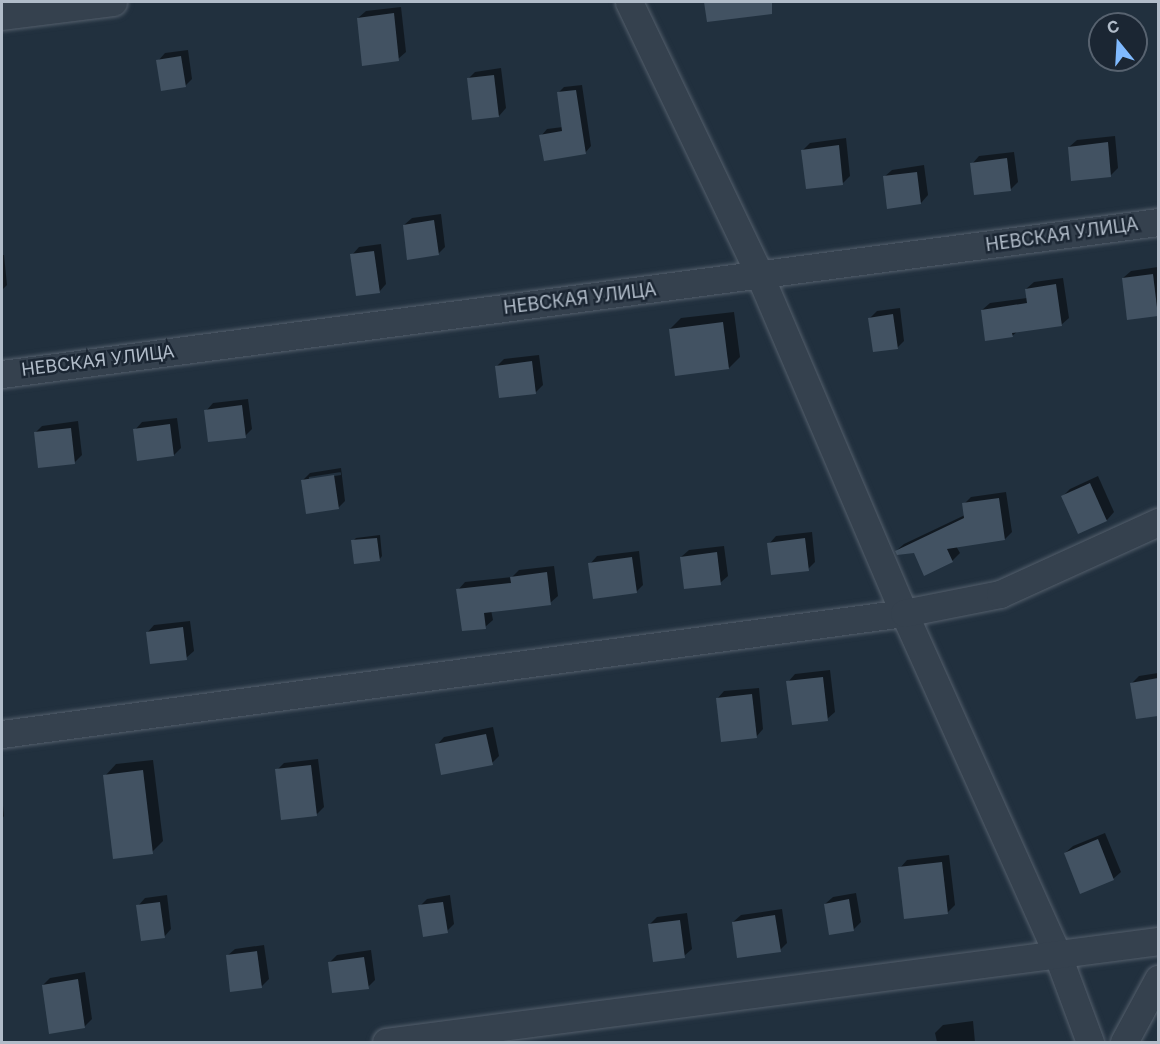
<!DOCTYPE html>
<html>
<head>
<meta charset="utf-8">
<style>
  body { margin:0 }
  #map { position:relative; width:1160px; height:1044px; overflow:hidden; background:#21303e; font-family:Inter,sans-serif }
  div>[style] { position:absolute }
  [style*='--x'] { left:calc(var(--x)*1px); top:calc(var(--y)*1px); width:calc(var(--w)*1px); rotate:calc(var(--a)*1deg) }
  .shadow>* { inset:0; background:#0007 }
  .building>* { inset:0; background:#425262 }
  .roads { filter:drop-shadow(0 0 2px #545f6c) drop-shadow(0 0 2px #545f6c) }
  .minor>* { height:27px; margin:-13.5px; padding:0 13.5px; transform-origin:13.5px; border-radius:13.5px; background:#35414e }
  span { translate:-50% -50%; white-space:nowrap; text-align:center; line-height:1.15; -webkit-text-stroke:5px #1b2633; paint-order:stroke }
  .street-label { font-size:18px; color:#b1bcc9 }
  .frame { position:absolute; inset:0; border:3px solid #b1bcc9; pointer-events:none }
  .north { position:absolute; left:1088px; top:12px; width:60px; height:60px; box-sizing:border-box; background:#1b2633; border:2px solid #57626f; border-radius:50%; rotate:342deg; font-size:16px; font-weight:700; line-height:24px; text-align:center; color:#b1bcc9 }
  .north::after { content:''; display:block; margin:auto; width:21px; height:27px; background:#80baff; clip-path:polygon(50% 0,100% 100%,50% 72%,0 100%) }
</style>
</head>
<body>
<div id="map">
  <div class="shadow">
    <i style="clip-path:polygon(705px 2px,744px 2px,745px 9px,708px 20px)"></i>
    <i style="clip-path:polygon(401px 7px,406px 52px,398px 59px,358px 18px,366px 11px)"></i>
    <i style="clip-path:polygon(188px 50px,192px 79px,185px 86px,158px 61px,165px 53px)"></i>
    <i style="clip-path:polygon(501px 68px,506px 108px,499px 116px,468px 79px,475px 72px)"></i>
    <i style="clip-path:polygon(582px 85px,591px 146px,585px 153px,541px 136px,547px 129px,563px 127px,558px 93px,564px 87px)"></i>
    <i style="clip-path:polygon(1115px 136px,1118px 168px,1111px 175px,1069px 147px,1077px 140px)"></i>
    <i style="clip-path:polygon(846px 138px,850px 176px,843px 183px,803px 150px,810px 143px)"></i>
    <i style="clip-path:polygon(1014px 152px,1018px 182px,1011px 189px,972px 164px,979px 156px)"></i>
    <i style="clip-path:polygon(924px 165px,928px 195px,921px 203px,884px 177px,892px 170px)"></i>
    <i style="clip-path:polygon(441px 214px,445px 247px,438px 254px,404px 225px,412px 218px)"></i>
    <i style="clip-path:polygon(381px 244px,386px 284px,379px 292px,352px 255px,359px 247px)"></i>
    <i style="clip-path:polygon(2px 255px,4px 255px,7px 285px,2px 290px)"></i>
    <i style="clip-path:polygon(1158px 267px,1158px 314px,1129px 318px,1123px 278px,1131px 271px)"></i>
    <i style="clip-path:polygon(1063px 278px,1069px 318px,1061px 325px,1018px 331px,1012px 336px,982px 310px,990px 303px,1027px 298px,1026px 289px,1034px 282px)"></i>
    <i style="clip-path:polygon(900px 308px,904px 341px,897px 348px,870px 318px,877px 311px)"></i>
    <i style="clip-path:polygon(734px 312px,740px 357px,729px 368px,670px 329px,681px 318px)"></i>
    <i style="clip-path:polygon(539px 355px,543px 385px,536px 392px,497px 366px,504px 359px)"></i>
    <i style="clip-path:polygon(248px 399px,252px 429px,245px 436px,206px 411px,213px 403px)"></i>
    <i style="clip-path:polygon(177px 418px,181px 448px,174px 455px,135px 430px,142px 422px)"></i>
    <i style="clip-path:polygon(78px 421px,82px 455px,75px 462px,35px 433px,42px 426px)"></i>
    <i style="clip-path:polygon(evenodd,341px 468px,345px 501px,338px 508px,303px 480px,310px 473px,341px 468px,341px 472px,341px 475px,309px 480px,309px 477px,341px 472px)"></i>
    <i style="clip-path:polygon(1098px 476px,1114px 512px,1107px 520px,1079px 532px,1063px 496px,1070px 489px)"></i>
    <i style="clip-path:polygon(1006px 492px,1012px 532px,1005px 539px,956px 546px,960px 553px,952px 561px,914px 551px,896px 551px,904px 544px,965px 515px,964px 504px,971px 497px)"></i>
    <i style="clip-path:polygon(812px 532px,815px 562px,808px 569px,769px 544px,776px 536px)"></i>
    <i style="clip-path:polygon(380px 535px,382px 556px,379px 560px,353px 541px,356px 538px)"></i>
    <i style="clip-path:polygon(724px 546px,728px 576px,720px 583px,681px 557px,689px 550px)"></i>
    <i style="clip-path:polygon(639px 551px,643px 585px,636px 592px,590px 564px,597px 556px)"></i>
    <i style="clip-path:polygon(554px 566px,558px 596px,550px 603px,491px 610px,493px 620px,485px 627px,458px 590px,465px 582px,512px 577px,519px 570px)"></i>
    <i style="clip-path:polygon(190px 621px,194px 651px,186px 658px,147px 633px,154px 625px)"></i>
    <i style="clip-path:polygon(830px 670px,835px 712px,827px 719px,788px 682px,795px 674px)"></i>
    <i style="clip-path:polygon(1158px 673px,1158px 714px,1137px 717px,1132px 683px,1139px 676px)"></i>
    <i style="clip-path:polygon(759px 688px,763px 729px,756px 737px,717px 699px,724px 691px)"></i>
    <i style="clip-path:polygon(493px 727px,499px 756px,492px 763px,437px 745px,444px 737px)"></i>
    <i style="clip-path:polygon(318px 759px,324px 807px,317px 814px,277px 770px,284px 763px)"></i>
    <i style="clip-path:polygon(153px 760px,163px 841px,152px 852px,105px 776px,116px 764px)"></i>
    <i style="clip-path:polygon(2px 796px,4px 816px,2px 819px)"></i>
    <i style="clip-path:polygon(1105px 833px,1121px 872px,1113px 879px,1065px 853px,1073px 846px)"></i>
    <i style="clip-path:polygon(949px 855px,955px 905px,947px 913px,900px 868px,907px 860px)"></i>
    <i style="clip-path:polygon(856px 893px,861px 922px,853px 930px,825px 904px,833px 897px)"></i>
    <i style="clip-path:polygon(167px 895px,171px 929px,164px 937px,138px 906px,145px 898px)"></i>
    <i style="clip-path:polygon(450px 895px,454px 924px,447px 931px,420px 906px,427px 899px)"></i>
    <i style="clip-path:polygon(782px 909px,787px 943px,780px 950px,733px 922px,741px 915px)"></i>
    <i style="clip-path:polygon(687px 913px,692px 949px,684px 956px,650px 924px,657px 917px)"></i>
    <i style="clip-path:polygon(264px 945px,269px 979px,262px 986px,227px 956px,235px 949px)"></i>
    <i style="clip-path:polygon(371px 950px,375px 980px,368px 987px,330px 962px,337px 955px)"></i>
    <i style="clip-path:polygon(85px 972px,92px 1019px,84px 1027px,43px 985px,50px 978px)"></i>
    <i style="clip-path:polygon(973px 1021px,975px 1042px,937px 1042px,935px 1033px,943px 1025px)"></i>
  </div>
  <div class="building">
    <i style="clip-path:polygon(704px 2px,772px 2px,772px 14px,707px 22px)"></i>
    <i style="clip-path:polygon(394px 13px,399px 61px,362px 66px,357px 18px)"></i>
    <i style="clip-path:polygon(181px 56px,186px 87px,161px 91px,156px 60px)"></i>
    <i style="clip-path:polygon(494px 75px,499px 117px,472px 120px,467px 78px)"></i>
    <i style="clip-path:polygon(576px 90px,586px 154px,544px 161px,539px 135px,562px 131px,557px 92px)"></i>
    <i style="clip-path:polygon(1108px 142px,1111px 177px,1071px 181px,1068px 147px)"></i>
    <i style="clip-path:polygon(839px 145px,843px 185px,806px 189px,801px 150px)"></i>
    <i style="clip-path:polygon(1007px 158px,1011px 191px,974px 195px,970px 163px)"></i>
    <i style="clip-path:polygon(917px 172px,921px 204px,887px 209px,883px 176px)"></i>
    <i style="clip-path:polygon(434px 220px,439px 255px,407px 260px,403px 225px)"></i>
    <i style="clip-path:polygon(374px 251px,380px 293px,356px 296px,350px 254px)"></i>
    <i style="clip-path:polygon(1153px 274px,1158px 316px,1127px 320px,1122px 278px)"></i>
    <i style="clip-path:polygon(1056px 284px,1062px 326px,1012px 333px,1013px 337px,985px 341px,981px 310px,1027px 303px,1025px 289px)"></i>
    <i style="clip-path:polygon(893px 314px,898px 349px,873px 352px,868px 318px)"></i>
    <i style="clip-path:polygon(723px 322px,729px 369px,675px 376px,669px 329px)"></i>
    <i style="clip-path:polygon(532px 361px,536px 394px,499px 398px,495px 366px)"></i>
    <i style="clip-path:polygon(242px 405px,246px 438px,208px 442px,204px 410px)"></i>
    <i style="clip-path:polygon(170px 424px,174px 456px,137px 461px,133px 429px)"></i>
    <i style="clip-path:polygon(71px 428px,75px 464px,38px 468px,34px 432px)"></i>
    <i style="clip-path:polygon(334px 475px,339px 509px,306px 514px,301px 480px)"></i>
    <i style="clip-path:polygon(1090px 483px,1107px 521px,1078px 534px,1061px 496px)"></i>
    <i style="clip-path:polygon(999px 498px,1005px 540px,947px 549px,953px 562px,924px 576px,914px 553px,897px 555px,895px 551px,964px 518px,962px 503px)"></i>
    <i style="clip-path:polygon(377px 538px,380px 561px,354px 564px,351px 540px)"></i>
    <i style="clip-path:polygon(805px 538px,809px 571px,771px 575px,767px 543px)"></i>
    <i style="clip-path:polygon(717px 552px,721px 585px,684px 589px,680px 557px)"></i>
    <i style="clip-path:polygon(632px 557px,637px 593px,593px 599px,588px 563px)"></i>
    <i style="clip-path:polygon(547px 572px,551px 605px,484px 613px,486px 629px,462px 631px,456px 589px,511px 583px,510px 577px)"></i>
    <i style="clip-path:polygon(183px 627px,187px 660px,150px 664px,146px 632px)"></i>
    <i style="clip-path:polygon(823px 677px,828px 721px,792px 725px,786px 681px)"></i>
    <i style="clip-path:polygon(1158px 678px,1158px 716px,1136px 719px,1130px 683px)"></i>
    <i style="clip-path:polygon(752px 694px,757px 738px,721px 742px,716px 698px)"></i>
    <i style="clip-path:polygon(486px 734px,493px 765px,441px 775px,435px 744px)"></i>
    <i style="clip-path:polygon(311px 765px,317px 816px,281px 820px,275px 769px)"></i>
    <i style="clip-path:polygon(143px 770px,153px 854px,113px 859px,103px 775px)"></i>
    <i style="clip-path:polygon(1098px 839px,1114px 880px,1080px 894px,1064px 853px)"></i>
    <i style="clip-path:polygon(942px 862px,948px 914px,904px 919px,898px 867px)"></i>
    <i style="clip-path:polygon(849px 899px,854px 931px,829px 935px,824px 904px)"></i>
    <i style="clip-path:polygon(160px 902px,165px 938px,141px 941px,136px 905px)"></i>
    <i style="clip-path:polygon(443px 902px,448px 933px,423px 937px,418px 905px)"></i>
    <i style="clip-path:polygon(775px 915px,781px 952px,737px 958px,732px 922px)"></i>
    <i style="clip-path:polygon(680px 920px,685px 958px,653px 962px,648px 924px)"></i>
    <i style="clip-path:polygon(257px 951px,262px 988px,230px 992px,226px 955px)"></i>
    <i style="clip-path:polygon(364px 957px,369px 989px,332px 993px,328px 962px)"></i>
    <i style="clip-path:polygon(78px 979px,85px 1028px,49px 1034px,42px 985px)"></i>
  </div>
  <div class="roads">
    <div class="minor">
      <i style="--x:629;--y:2;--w:304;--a:64.4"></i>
      <i style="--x:760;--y:276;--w:366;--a:66.9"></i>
      <i style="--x:904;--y:613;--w:376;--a:65.8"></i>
      <i style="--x:1058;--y:956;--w:92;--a:69.6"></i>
      <i style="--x:2;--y:16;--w:112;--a:-7.2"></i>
      <i style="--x:2;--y:374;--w:1166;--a:-7.49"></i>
      <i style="--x:2;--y:734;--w:910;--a:-7.64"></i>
      <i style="--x:904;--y:613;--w:98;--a:-11.2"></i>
      <i style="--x:1000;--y:594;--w:174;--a:-24.5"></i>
      <i style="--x:386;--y:1042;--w:779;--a:-7.45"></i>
      <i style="--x:1124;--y:1042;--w:72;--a:-61.6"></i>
    </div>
  </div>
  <div class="street-label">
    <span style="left:1062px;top:235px;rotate:-8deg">НЕВСКАЯ УЛИЦА</span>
    <span style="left:580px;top:299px;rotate:-7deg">НЕВСКАЯ УЛИЦА</span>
    <span style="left:98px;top:361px;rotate:-7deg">НЕВСКАЯ УЛИЦА</span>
  </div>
  <div class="frame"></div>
  <div class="north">С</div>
</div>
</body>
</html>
